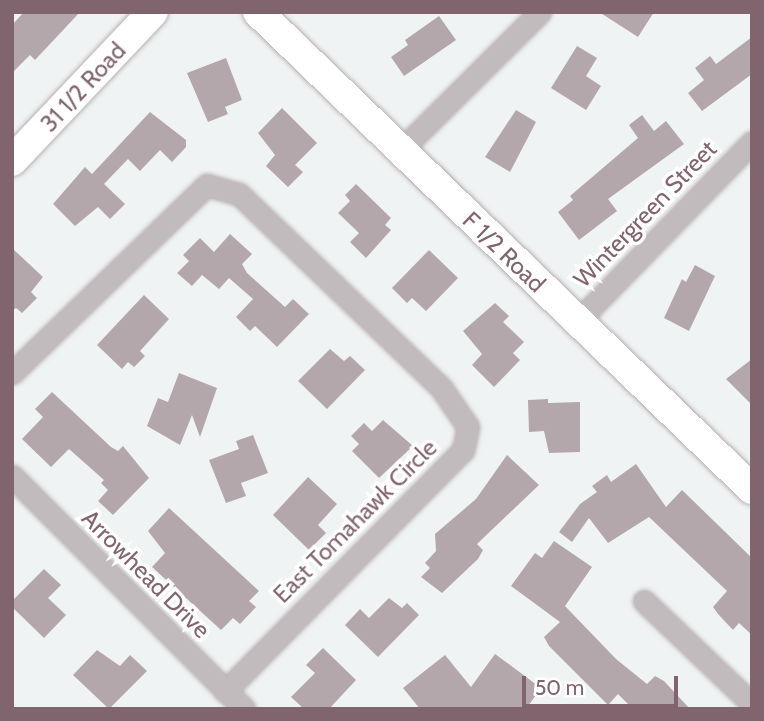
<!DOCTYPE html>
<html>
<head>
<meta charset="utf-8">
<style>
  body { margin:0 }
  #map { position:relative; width:764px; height:721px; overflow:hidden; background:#f0f3f4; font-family:Cabin,sans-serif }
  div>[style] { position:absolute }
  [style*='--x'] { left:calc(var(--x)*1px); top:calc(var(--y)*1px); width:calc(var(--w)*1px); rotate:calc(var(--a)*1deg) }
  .building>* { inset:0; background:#b3a7ac }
  .roads { filter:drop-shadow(0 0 2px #b9b0b3) drop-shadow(0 0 2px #b9b0b3) }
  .street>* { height:21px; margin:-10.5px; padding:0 10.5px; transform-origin:10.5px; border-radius:10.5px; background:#c2bbbd }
  .secondary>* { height:30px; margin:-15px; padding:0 15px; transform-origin:15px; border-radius:15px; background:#fff }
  span { translate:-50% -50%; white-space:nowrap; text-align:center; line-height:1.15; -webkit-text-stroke:7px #fff; paint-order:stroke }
  .street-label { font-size:24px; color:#80656f }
  .frame { position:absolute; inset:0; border:14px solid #80656f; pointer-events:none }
  .scale { position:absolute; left:522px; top:676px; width:156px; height:32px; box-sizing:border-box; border:4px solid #80656f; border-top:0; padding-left:9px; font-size:21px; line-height:24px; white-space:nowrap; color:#80656f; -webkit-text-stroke:5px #fff; paint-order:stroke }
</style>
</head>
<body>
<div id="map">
  <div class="building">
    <i style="clip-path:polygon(24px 12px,80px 12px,35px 60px,30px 55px,12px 73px,12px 25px)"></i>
    <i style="clip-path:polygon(599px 12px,654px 12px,638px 37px)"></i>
    <i style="clip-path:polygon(439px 16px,456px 40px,404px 76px,391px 57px,408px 45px,405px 40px)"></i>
    <i style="clip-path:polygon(752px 37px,752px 74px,702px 111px,688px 93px,704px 80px,695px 68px,710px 56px,716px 64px)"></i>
    <i style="clip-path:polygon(577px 46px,597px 58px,586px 76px,601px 86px,586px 110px,551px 88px)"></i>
    <i style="clip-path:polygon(226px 58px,242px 100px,225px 107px,228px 114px,208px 122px,187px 73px)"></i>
    <i style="clip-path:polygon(282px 108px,317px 143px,295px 165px,303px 172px,288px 187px,266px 166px,275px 155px,258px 133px)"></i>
    <i style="clip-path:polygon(516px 110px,536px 122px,510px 172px,485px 157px)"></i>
    <i style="clip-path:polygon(150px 112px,186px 140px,186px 147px,172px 162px,160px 150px,140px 171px,128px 159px,104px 184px,125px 204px,110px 219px,98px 207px,75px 226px,53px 204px,85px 167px,92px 174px)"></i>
    <i style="clip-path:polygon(642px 115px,654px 131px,666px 121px,684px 144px,608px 199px,617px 211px,579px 240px,558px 212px,573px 200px,570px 196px,638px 138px,629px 125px)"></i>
    <i style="clip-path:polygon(356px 184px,391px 218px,385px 225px,391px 230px,366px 258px,350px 242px,359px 233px,338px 213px,350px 201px,345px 195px)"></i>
    <i style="clip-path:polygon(230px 234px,252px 254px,242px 264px,247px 273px,285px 307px,293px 299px,309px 314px,277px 347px,255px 326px,250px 331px,236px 317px,253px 299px,229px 278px,219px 289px,202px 275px,192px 286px,177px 273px,189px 261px,183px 255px,200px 238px,214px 252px)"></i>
    <i style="clip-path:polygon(12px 248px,43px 277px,31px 292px,37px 298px,22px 313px,16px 308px,12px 311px)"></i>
    <i style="clip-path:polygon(429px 250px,458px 278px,426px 311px,412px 298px,407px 303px,392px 288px)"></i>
    <i style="clip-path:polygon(695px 265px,715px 276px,689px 331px,664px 318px,682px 279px,686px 282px)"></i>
    <i style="clip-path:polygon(144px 295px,169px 319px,140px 351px,145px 356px,134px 367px,128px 362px,122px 369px,97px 345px)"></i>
    <i style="clip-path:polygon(495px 303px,509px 316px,503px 322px,524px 342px,513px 353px,520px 360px,494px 387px,472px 365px,482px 354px,463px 331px)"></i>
    <i style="clip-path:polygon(330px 349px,344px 361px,350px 356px,365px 370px,327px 409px,298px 381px)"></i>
    <i style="clip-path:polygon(752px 359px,752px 405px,726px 379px)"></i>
    <i style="clip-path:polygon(179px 373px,217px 388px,200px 437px,192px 415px,180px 445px,147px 426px,158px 398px,168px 402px)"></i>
    <i style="clip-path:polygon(52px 392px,111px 447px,118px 451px,123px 446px,149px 478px,113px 515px,98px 501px,108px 490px,101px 483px,104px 480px,69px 449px,51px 467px,22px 439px,43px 417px,35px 409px)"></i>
    <i style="clip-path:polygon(548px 399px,548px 403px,580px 402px,580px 452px,549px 453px,544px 431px,529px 432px,528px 400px)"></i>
    <i style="clip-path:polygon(383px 420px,413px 446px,379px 478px,352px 451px,359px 444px,351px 436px,364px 423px,372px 431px)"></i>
    <i style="clip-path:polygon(253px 435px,268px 473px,241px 483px,246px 496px,226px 503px,209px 460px,239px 449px,236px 441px)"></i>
    <i style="clip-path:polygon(507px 455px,539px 485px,477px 544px,483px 550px,478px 559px,442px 593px,421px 577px,430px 568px,425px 563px,436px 551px,435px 534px,476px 499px)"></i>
    <i style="clip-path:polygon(636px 464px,666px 507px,682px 490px,752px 558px,752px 635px,739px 623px,733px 630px,718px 614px,713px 607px,727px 591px,649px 517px,608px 543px,589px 518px,572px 542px,559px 532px,580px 504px,597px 492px,592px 486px,607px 475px,611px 482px)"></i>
    <i style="clip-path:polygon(308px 477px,337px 504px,318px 525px,326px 533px,309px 550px,273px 515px)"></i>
    <i style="clip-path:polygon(169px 508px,259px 591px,249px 601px,256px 607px,240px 624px,233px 618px,221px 630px,152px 567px,165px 553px,148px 531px)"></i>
    <i style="clip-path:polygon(554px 541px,592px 567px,565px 606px,616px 659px,647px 684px,655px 676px,664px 681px,690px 709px,633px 709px,618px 694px,608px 705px,549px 646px,544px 637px,560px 622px,511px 586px,535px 553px,542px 558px)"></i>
    <i style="clip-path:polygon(44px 569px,61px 585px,48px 598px,66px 615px,44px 638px,12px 607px,12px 601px)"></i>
    <i style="clip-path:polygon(389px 598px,402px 608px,407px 603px,419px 615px,378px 657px,345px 625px,360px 609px,369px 618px)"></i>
    <i style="clip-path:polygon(323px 648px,356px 680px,329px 709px,304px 709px,291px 697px,315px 673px,306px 665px)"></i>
    <i style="clip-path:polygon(97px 650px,120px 666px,130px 655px,147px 671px,109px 709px,73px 675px)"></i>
    <i style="clip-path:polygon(495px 654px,541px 688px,526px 709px,420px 709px,403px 688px,445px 655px,471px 687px)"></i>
  </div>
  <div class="roads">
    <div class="street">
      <i style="--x:400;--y:151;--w:197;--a:-44.8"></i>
      <i style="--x:576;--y:323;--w:252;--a:-45.8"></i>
      <i style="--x:12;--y:373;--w:271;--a:-44"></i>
      <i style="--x:207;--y:185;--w:33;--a:16"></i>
      <i style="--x:239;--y:194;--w:281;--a:43.8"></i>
      <i style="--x:442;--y:389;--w:46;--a:55.6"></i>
      <i style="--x:468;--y:427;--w:24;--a:102"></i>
      <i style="--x:463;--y:450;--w:339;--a:134.6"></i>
      <i style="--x:12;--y:476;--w:329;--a:45.1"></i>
      <i style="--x:644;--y:601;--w:149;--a:43.6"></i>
    </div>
    <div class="secondary">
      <i style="--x:258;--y:12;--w:687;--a:44"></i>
      <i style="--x:12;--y:161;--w:205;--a:-46.6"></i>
    </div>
  </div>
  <div class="street-label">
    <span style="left:83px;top:87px;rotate:-47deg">31 1/2 Road</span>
    <span style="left:645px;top:214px;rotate:-46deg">Wintergreen Street</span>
    <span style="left:504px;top:252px;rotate:44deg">F 1/2 Road</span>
    <span style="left:355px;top:521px;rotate:-45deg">East Tomahawk Circle</span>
    <span style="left:146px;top:574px;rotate:45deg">Arrowhead Drive</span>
  </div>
  <div class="frame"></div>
  <div class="scale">50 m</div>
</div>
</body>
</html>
